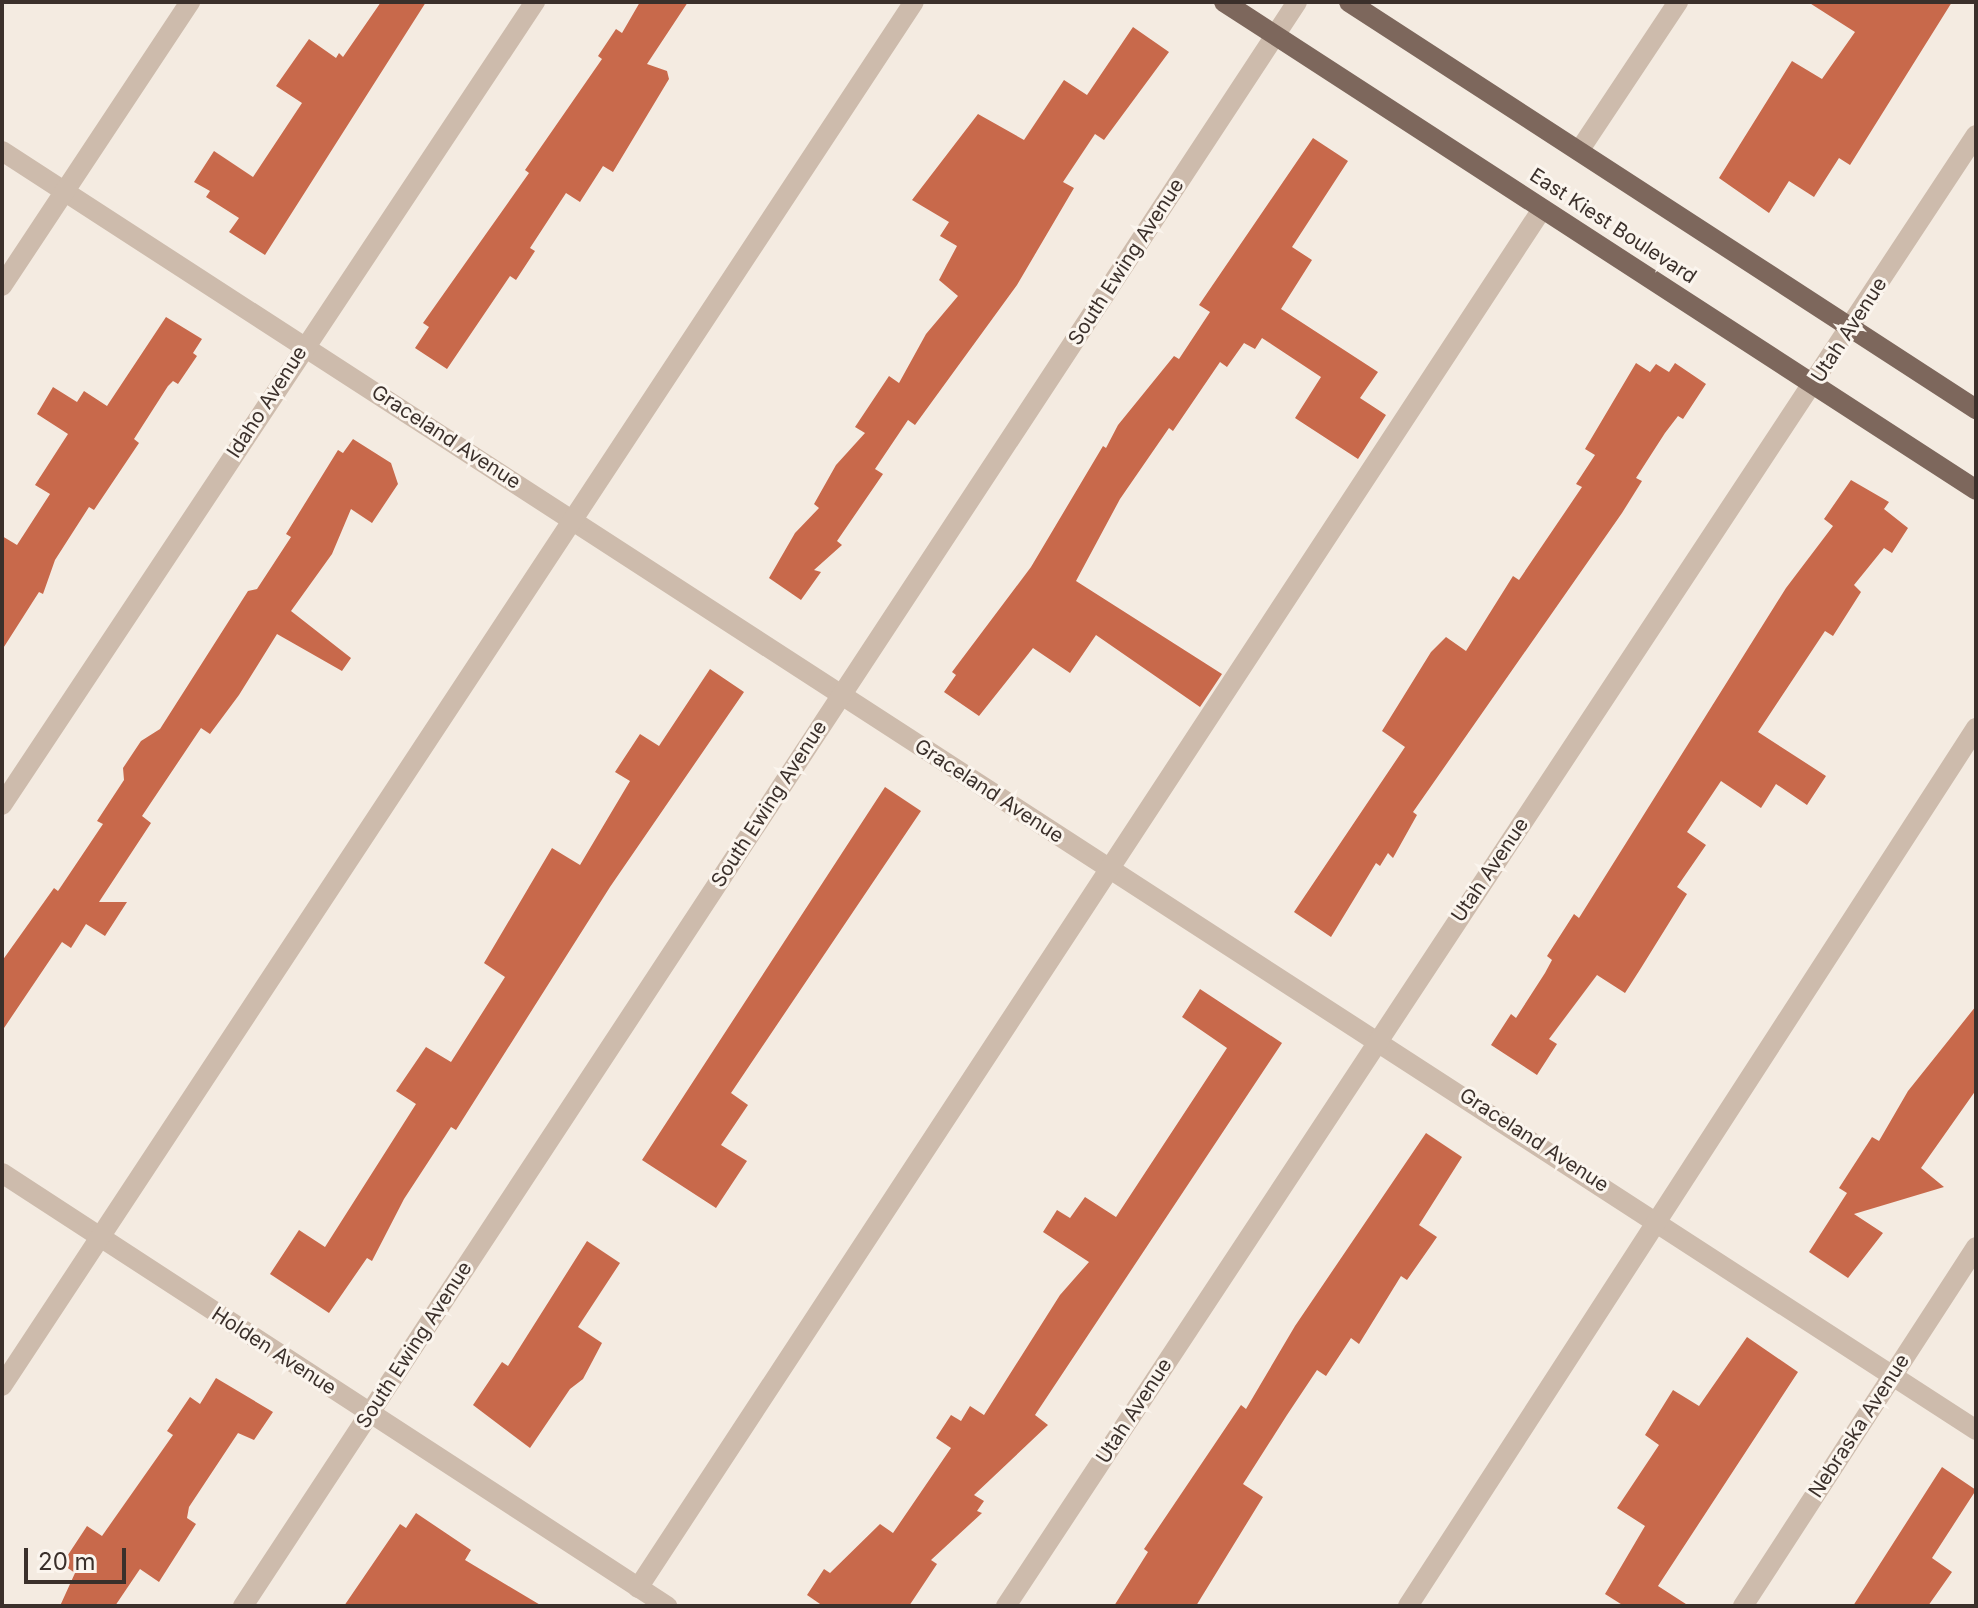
<!DOCTYPE html>
<html>
<head>
<meta charset="utf-8">
<style>
  body { margin:0 }
  #map { position:relative; width:1978px; height:1608px; overflow:hidden; background:#f4ebe1; font-family:Inter,sans-serif }
  div>[style] { position:absolute }
  [style*='--x'] { left:calc(var(--x)*1px); top:calc(var(--y)*1px); width:calc(var(--w)*1px); rotate:calc(var(--a)*1deg) }
  .building>* { inset:0; background:#c8694b }
  .minor>* { height:20px; margin:-10px; padding:0 10px; transform-origin:10px; border-radius:10px; background:#cdbbac }
  .major>* { height:20px; margin:-10px; padding:0 10px; transform-origin:10px; border-radius:10px; background:#7d675c }
  span { translate:-50% -50%; white-space:nowrap; text-align:center; line-height:1.15; -webkit-text-stroke:6px #fbf5ee; paint-order:stroke }
  .street-label { font-size:20px; color:#3b302b }
  .frame { position:absolute; inset:0; border:4px solid #3b302b; pointer-events:none }
  .scale { position:absolute; left:24px; top:1548px; width:102px; height:36px; box-sizing:border-box; border:4px solid #3b302b; border-top:0; padding-left:10px; font-size:24px; line-height:28px; white-space:nowrap; color:#3b302b; -webkit-text-stroke:6px #fbf5ee; paint-order:stroke }
</style>
</head>
<body>
<div id="map">
  <div class="building">
    <i style="clip-path:polygon(381px 2px,426px 2px,265px 255px,229px 232px,239px 218px,206px 197px,210px 191px,194px 182px,214px 151px,253px 177px,302px 103px,276px 86px,309px 39px,336px 58px,339px 53px,343px 57px)"></i>
    <i style="clip-path:polygon(640px 2px,688px 2px,647px 64px,667px 71px,669px 79px,613px 172px,603px 166px,580px 202px,566px 193px,530px 248px,535px 251px,516px 280px,510px 276px,447px 369px,415px 348px,429px 327px,423px 323px,529px 173px,525px 170px,602px 59px,598px 56px,616px 29px,622px 33px)"></i>
    <i style="clip-path:polygon(1808px 2px,1952px 2px,1850px 165px,1839px 158px,1814px 197px,1789px 181px,1769px 213px,1719px 178px,1792px 61px,1822px 79px,1855px 32px)"></i>
    <i style="clip-path:polygon(1133px 27px,1169px 52px,1104px 140px,1095px 134px,1063px 182px,1074px 188px,1017px 285px,915px 425px,908px 420px,875px 469px,883px 474px,837px 541px,842px 545px,814px 570px,821px 572px,801px 600px,769px 578px,795px 533px,819px 508px,814px 504px,836px 465px,865px 433px,855px 427px,889px 376px,899px 383px,926px 334px,958px 296px,939px 280px,957px 246px,940px 236px,949px 222px,912px 200px,978px 114px,1024px 140px,1064px 80px,1087px 95px)"></i>
    <i style="clip-path:polygon(1313px 138px,1348px 161px,1292px 247px,1312px 260px,1281px 309px,1378px 372px,1360px 398px,1386px 415px,1358px 459px,1295px 418px,1321px 377px,1262px 338px,1255px 349px,1244px 343px,1227px 367px,1220px 362px,1173px 431px,1169px 428px,1120px 499px,1076px 581px,1222px 674px,1200px 707px,1096px 635px,1070px 673px,1033px 648px,979px 716px,944px 692px,956px 675px,952px 672px,1031px 567px,1103px 446px,1106px 448px,1118px 425px,1174px 356px,1179px 359px,1210px 312px,1199px 305px)"></i>
    <i style="clip-path:polygon(166px 317px,202px 339px,193px 353px,197px 356px,178px 384px,173px 381px,168px 386px,134px 439px,139px 443px,94px 510px,89px 507px,55px 560px,43px 594px,39px 592px,2px 650px,2px 536px,17px 545px,50px 494px,35px 485px,68px 434px,37px 414px,53px 387px,77px 402px,84px 391px,107px 406px)"></i>
    <i style="clip-path:polygon(1636px 363px,1650px 372px,1656px 364px,1669px 372px,1675px 363px,1706px 384px,1683px 419px,1678px 416px,1665px 433px,1636px 478px,1642px 481px,1622px 513px,1413px 812px,1417px 815px,1393px 858px,1388px 853px,1380px 866px,1376px 863px,1331px 937px,1294px 912px,1405px 747px,1382px 731px,1431px 652px,1446px 637px,1466px 651px,1513px 576px,1519px 580px,1582px 487px,1576px 484px,1595px 455px,1585px 449px)"></i>
    <i style="clip-path:polygon(353px 439px,391px 463px,398px 484px,372px 523px,351px 509px,332px 554px,291px 611px,351px 658px,342px 671px,277px 634px,239px 695px,210px 734px,201px 728px,142px 816px,151px 823px,99px 902px,127px 902px,105px 936px,86px 924px,71px 948px,62px 942px,2px 1031px,2px 961px,54px 888px,58px 891px,103px 824px,97px 821px,124px 780px,123px 768px,141px 741px,160px 729px,248px 591px,257px 589px,291px 537px,286px 534px,338px 450px,343px 453px)"></i>
    <i style="clip-path:polygon(1851px 480px,1889px 502px,1884px 509px,1908px 528px,1892px 553px,1884px 548px,1854px 585px,1861px 592px,1833px 636px,1825px 631px,1758px 732px,1826px 776px,1807px 805px,1776px 784px,1761px 808px,1721px 781px,1687px 832px,1706px 845px,1677px 887px,1687px 894px,1641px 968px,1625px 993px,1597px 975px,1549px 1039px,1557px 1044px,1537px 1075px,1491px 1045px,1511px 1014px,1516px 1018px,1545px 973px,1552px 960px,1547px 956px,1574px 914px,1579px 918px,1786px 588px,1833px 526px,1824px 519px)"></i>
    <i style="clip-path:polygon(710px 669px,744px 692px,610px 887px,456px 1130px,451px 1127px,404px 1199px,372px 1261px,367px 1258px,329px 1313px,270px 1274px,299px 1230px,325px 1247px,416px 1104px,396px 1091px,426px 1047px,451px 1062px,505px 977px,484px 963px,552px 848px,580px 865px,630px 781px,615px 772px,640px 734px,659px 746px)"></i>
    <i style="clip-path:polygon(885px 787px,921px 811px,731px 1093px,748px 1105px,721px 1145px,747px 1161px,716px 1208px,642px 1160px)"></i>
    <i style="clip-path:polygon(1200px 989px,1282px 1043px,1035px 1415px,1048px 1425px,974px 1495px,984px 1501px,977px 1511px,982px 1513px,931px 1560px,937px 1564px,909px 1606px,823px 1606px,807px 1595px,824px 1569px,830px 1573px,880px 1524px,893px 1533px,951px 1448px,936px 1438px,951px 1415px,961px 1421px,970px 1406px,984px 1415px,1060px 1295px,1089px 1262px,1043px 1232px,1057px 1210px,1070px 1218px,1085px 1197px,1116px 1217px,1227px 1048px,1182px 1017px)"></i>
    <i style="clip-path:polygon(1976px 1006px,1976px 1090px,1921px 1168px,1944px 1187px,1854px 1214px,1883px 1233px,1848px 1278px,1809px 1252px,1847px 1193px,1839px 1188px,1872px 1137px,1879px 1141px,1908px 1091px)"></i>
    <i style="clip-path:polygon(1426px 1133px,1462px 1157px,1419px 1225px,1437px 1237px,1407px 1280px,1401px 1276px,1359px 1344px,1351px 1338px,1326px 1376px,1317px 1370px,1287px 1415px,1243px 1484px,1263px 1497px,1196px 1606px,1114px 1606px,1148px 1552px,1144px 1549px,1241px 1405px,1246px 1409px,1295px 1326px)"></i>
    <i style="clip-path:polygon(587px 1241px,620px 1263px,578px 1327px,602px 1343px,583px 1379px,570px 1389px,530px 1448px,473px 1405px,502px 1362px,508px 1366px)"></i>
    <i style="clip-path:polygon(1747px 1337px,1798px 1372px,1658px 1586px,1689px 1606px,1624px 1606px,1605px 1594px,1645px 1526px,1617px 1508px,1659px 1445px,1645px 1435px,1673px 1390px,1699px 1406px)"></i>
    <i style="clip-path:polygon(216px 1378px,273px 1412px,254px 1440px,238px 1433px,189px 1507px,187px 1518px,196px 1524px,159px 1582px,140px 1569px,115px 1606px,60px 1606px,75px 1573px,62px 1564px,87px 1526px,102px 1536px,173px 1435px,167px 1431px,190px 1397px,200px 1404px)"></i>
    <i style="clip-path:polygon(1942px 1467px,1976px 1490px,1932px 1558px,1952px 1572px,1928px 1606px,1853px 1606px)"></i>
    <i style="clip-path:polygon(416px 1513px,471px 1550px,465px 1560px,542px 1606px,344px 1606px,400px 1524px,406px 1528px)"></i>
  </div>
  <div class="minor">
    <i style="--x:2;--y:151;--w:2352;--a:32.94"></i>
    <i style="--x:1579;--y:151;--w:179;--a:-56.4"></i>
    <i style="--x:2;--y:286;--w:341;--a:-56.5"></i>
    <i style="--x:2;--y:805;--w:964;--a:-56.43"></i>
    <i style="--x:2;--y:1173;--w:794;--a:33.07"></i>
    <i style="--x:2;--y:1386;--w:1657;--a:-56.62"></i>
    <i style="--x:638;--y:1588;--w:1649;--a:-56.75"></i>
    <i style="--x:243;--y:1606;--w:1919;--a:-56.69"></i>
    <i style="--x:1006;--y:1606;--w:1762;--a:-56.6"></i>
    <i style="--x:1408;--y:1606;--w:1046;--a:-57.1"></i>
    <i style="--x:1743;--y:1606;--w:428;--a:-57"></i>
  </div>
  <div class="major">
    <i style="--x:1224;--y:2;--w:896;--a:32.98"></i>
    <i style="--x:1349;--y:2;--w:748;--a:32.99"></i>
  </div>
  <div class="street-label">
    <span style="left:1613px;top:226px;rotate:33deg">East Kiest Boulevard</span>
    <span style="left:1126px;top:262px;rotate:-57deg">South Ewing Avenue</span>
    <span style="left:1849px;top:330px;rotate:-57deg">Utah Avenue</span>
    <span style="left:267px;top:402px;rotate:-57deg">Idaho Avenue</span>
    <span style="left:446px;top:437px;rotate:33deg">Graceland Avenue</span>
    <span style="left:989px;top:791px;rotate:33deg">Graceland Avenue</span>
    <span style="left:769px;top:804px;rotate:-57deg">South Ewing Avenue</span>
    <span style="left:1490px;top:870px;rotate:-56deg">Utah Avenue</span>
    <span style="left:1534px;top:1140px;rotate:33deg">Graceland Avenue</span>
    <span style="left:414px;top:1345px;rotate:-57deg">South Ewing Avenue</span>
    <span style="left:274px;top:1351px;rotate:33deg">Holden Avenue</span>
    <span style="left:1134px;top:1411px;rotate:-57deg">Utah Avenue</span>
    <span style="left:1859px;top:1426px;rotate:-57deg">Nebraska Avenue</span>
  </div>
  <div class="frame"></div>
  <div class="scale">20 m</div>
</div>
</body>
</html>
